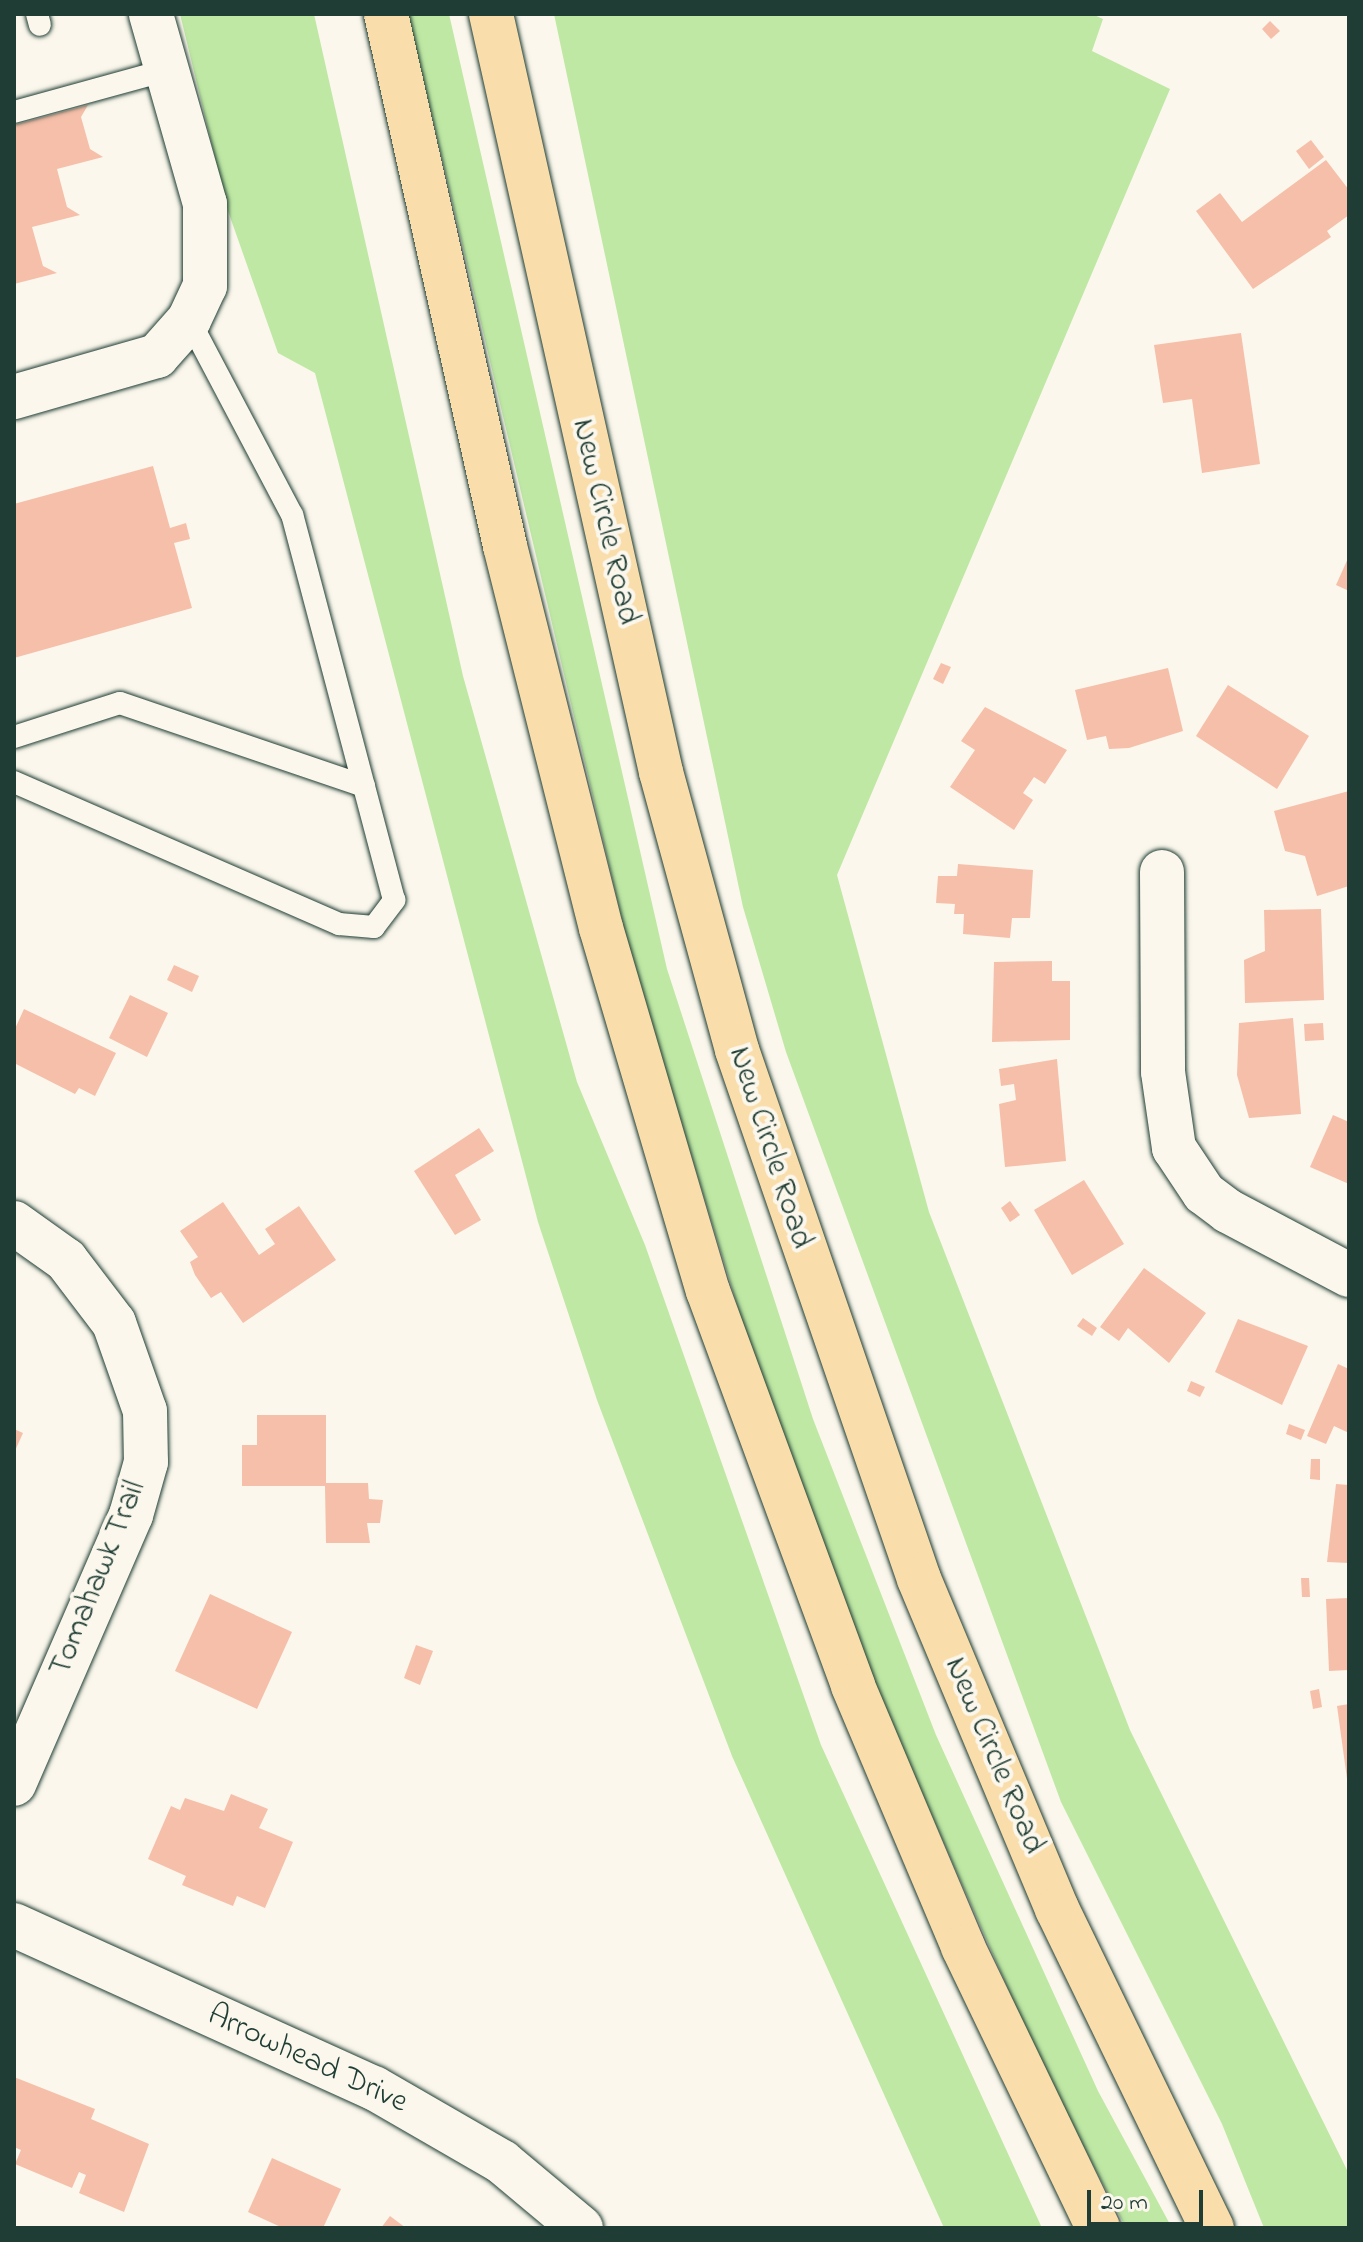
<!DOCTYPE html>
<html>
<head>
<meta charset="utf-8">
<style>
  body { margin:0 }
  #map { position:relative; width:1363px; height:2242px; overflow:hidden; background:#fbf7ec; font-family:"Indie Flower",sans-serif }
  div>[style] { position:absolute }
  [style*='--x'] { left:calc(var(--x)*1px); top:calc(var(--y)*1px); width:calc(var(--w)*1px); rotate:calc(var(--a)*1deg) }
  .green>* { inset:0; background:#bfe8a4 }
  .building>* { inset:0; background:#f6bfa9 }
  .roads { filter:drop-shadow(0 0 2px #1f3d34) drop-shadow(0 0 2px #1f3d34) }
  .service>* { height:22px; margin:-11px; padding:0 11px; transform-origin:11px; border-radius:11px; background:#fbf7ec }
  .minor>* { height:44px; margin:-22px; padding:0 22px; transform-origin:22px; border-radius:22px; background:#fbf7ec }
  .tertiary>* { height:44px; margin:-22px; padding:0 22px; transform-origin:22px; border-radius:22px; background:#fbf7ec }
  .motorway>* { height:44px; margin:-22px; padding:0 22px; transform-origin:22px; border-radius:22px; background:#f9ddab }
  span { translate:-50% -50%; white-space:nowrap; text-align:center; line-height:1.15; -webkit-text-stroke:8px #fbf7ec; paint-order:stroke }
  .street-label { font-size:32px; color:#1f3d34 }
  .frame { position:absolute; inset:0; border:16px solid #1f3d34; pointer-events:none }
  .scale { position:absolute; left:1087px; top:2190px; width:116px; height:36px; box-sizing:border-box; border:4px solid #1f3d34; border-top:0; padding-left:10px; font-size:24px; line-height:28px; white-space:nowrap; color:#1f3d34; -webkit-text-stroke:6px #fbf7ec; paint-order:stroke }
</style>
</head>
<body>
<div id="map">
  <div class="green">
    <i style="clip-path:polygon(180px 14px,314px 14px,463px 676px,577px 1082px,645px 1245px,821px 1745px,1042px 2228px,944px 2228px,732px 1756px,597px 1400px,538px 1222px,315px 373px,278px 353px,228px 211px)"></i>
    <i style="clip-path:polygon(408px 14px,449px 14px,667px 969px,813px 1419px,936px 1735px,1098px 2091px,1172px 2228px,1126px 2228px,1048px 2079px,891px 1723px,770px 1412px,632px 962px)"></i>
    <i style="clip-path:polygon(554px 14px,1092px 14px,1103px 19px,1092px 51px,1170px 89px,837px 875px,929px 1212px,1130px 1730px,1349px 2174px,1349px 2228px,1264px 2228px,1222px 2124px,1061px 1802px,786px 1052px,743px 907px)"></i>
  </div>
  <div class="building">
    <i style="clip-path:polygon(1270px 21px,1280px 31px,1271px 39px,1262px 29px)"></i>
    <i style="clip-path:polygon(88px 105px,81px 117px,90px 149px,103px 157px,57px 169px,67px 207px,80px 215px,32px 227px,43px 266px,57px 273px,14px 284px,14px 125px)"></i>
    <i style="clip-path:polygon(1311px 140px,1324px 157px,1309px 169px,1296px 151px)"></i>
    <i style="clip-path:polygon(1326px 160px,1349px 190px,1349px 215px,1327px 231px,1331px 237px,1253px 289px,1196px 211px,1220px 193px,1242px 222px)"></i>
    <i style="clip-path:polygon(1241px 333px,1260px 464px,1202px 473px,1192px 399px,1163px 403px,1154px 345px)"></i>
    <i style="clip-path:polygon(153px 466px,170px 528px,186px 523px,190px 539px,174px 543px,192px 608px,14px 658px,14px 504px)"></i>
    <i style="clip-path:polygon(1349px 556px,1349px 591px,1336px 585px)"></i>
    <i style="clip-path:polygon(941px 663px,951px 667px,943px 684px,933px 679px)"></i>
    <i style="clip-path:polygon(1168px 668px,1183px 731px,1129px 748px,1109px 749px,1106px 736px,1087px 740px,1075px 690px)"></i>
    <i style="clip-path:polygon(1228px 685px,1309px 736px,1277px 789px,1196px 736px)"></i>
    <i style="clip-path:polygon(985px 707px,1067px 750px,1045px 784px,1034px 777px,1023px 793px,1033px 800px,1014px 830px,950px 787px,975px 750px,961px 741px)"></i>
    <i style="clip-path:polygon(1349px 791px,1349px 886px,1317px 896px,1305px 856px,1285px 851px,1274px 811px)"></i>
    <i style="clip-path:polygon(958px 864px,1033px 870px,1030px 918px,1012px 918px,1010px 938px,963px 934px,964px 914px,954px 914px,955px 904px,936px 903px,938px 876px,957px 876px)"></i>
    <i style="clip-path:polygon(1321px 909px,1324px 1000px,1245px 1003px,1244px 960px,1265px 951px,1264px 910px)"></i>
    <i style="clip-path:polygon(1052px 961px,1052px 981px,1070px 981px,1070px 1040px,992px 1042px,994px 962px)"></i>
    <i style="clip-path:polygon(174px 965px,199px 976px,192px 992px,167px 980px)"></i>
    <i style="clip-path:polygon(130px 995px,168px 1013px,147px 1057px,109px 1038px)"></i>
    <i style="clip-path:polygon(24px 1009px,116px 1053px,95px 1096px,79px 1088px,75px 1094px,14px 1063px,14px 1031px)"></i>
    <i style="clip-path:polygon(1293px 1018px,1301px 1114px,1249px 1118px,1237px 1075px,1239px 1023px)"></i>
    <i style="clip-path:polygon(1323px 1023px,1324px 1040px,1305px 1041px,1304px 1024px)"></i>
    <i style="clip-path:polygon(1057px 1059px,1066px 1161px,1005px 1167px,999px 1104px,1016px 1100px,1014px 1084px,1001px 1086px,999px 1069px)"></i>
    <i style="clip-path:polygon(1333px 1115px,1349px 1122px,1349px 1184px,1310px 1167px)"></i>
    <i style="clip-path:polygon(479px 1128px,494px 1151px,455px 1175px,481px 1220px,455px 1235px,414px 1171px)"></i>
    <i style="clip-path:polygon(1084px 1180px,1124px 1244px,1072px 1275px,1034px 1210px)"></i>
    <i style="clip-path:polygon(1010px 1201px,1020px 1215px,1010px 1222px,1001px 1208px)"></i>
    <i style="clip-path:polygon(223px 1202px,259px 1255px,275px 1244px,265px 1229px,299px 1206px,336px 1260px,243px 1323px,221px 1292px,211px 1298px,195px 1275px,190px 1262px,198px 1257px,180px 1231px)"></i>
    <i style="clip-path:polygon(1144px 1268px,1206px 1313px,1169px 1363px,1128px 1328px,1119px 1341px,1100px 1327px)"></i>
    <i style="clip-path:polygon(1083px 1318px,1097px 1328px,1092px 1336px,1077px 1326px)"></i>
    <i style="clip-path:polygon(1238px 1319px,1308px 1346px,1282px 1405px,1215px 1372px)"></i>
    <i style="clip-path:polygon(1338px 1364px,1349px 1369px,1349px 1433px,1334px 1426px,1326px 1444px,1307px 1436px)"></i>
    <i style="clip-path:polygon(1191px 1381px,1205px 1387px,1200px 1397px,1187px 1391px)"></i>
    <i style="clip-path:polygon(257px 1415px,326px 1415px,326px 1483px,368px 1483px,369px 1499px,383px 1500px,380px 1523px,367px 1523px,370px 1543px,326px 1543px,325px 1486px,242px 1486px,242px 1445px,257px 1445px)"></i>
    <i style="clip-path:polygon(1289px 1424px,1305px 1430px,1301px 1440px,1286px 1434px)"></i>
    <i style="clip-path:polygon(14px 1429px,23px 1433px,14px 1453px)"></i>
    <i style="clip-path:polygon(1311px 1459px,1320px 1459px,1320px 1480px,1310px 1479px)"></i>
    <i style="clip-path:polygon(1336px 1484px,1349px 1485px,1349px 1563px,1327px 1562px)"></i>
    <i style="clip-path:polygon(1301px 1578px,1309px 1578px,1310px 1597px,1302px 1597px)"></i>
    <i style="clip-path:polygon(210px 1594px,292px 1632px,257px 1709px,175px 1671px)"></i>
    <i style="clip-path:polygon(1349px 1598px,1349px 1670px,1329px 1671px,1326px 1599px)"></i>
    <i style="clip-path:polygon(416px 1645px,433px 1651px,420px 1685px,404px 1678px)"></i>
    <i style="clip-path:polygon(1319px 1689px,1322px 1707px,1313px 1709px,1310px 1691px)"></i>
    <i style="clip-path:polygon(1349px 1704px,1349px 1785px,1348px 1786px,1337px 1706px)"></i>
    <i style="clip-path:polygon(231px 1794px,268px 1809px,259px 1828px,293px 1842px,265px 1908px,237px 1896px,233px 1906px,182px 1885px,186px 1876px,148px 1859px,171px 1806px,180px 1810px,185px 1798px,224px 1811px)"></i>
    <i style="clip-path:polygon(14px 2077px,95px 2109px,91px 2119px,149px 2144px,124px 2212px,79px 2193px,86px 2175px,79px 2172px,72px 2188px,15px 2164px,21px 2150px,14px 2147px)"></i>
    <i style="clip-path:polygon(272px 2158px,341px 2189px,323px 2228px,283px 2228px,248px 2212px)"></i>
    <i style="clip-path:polygon(390px 2216px,406px 2228px,381px 2228px)"></i>
  </div>
  <div class="roads">
    <div class="service">
      <i style="--x:37;--y:14;--w:11;--a:75"></i>
      <i style="--x:14;--y:112;--w:159;--a:-15.4"></i>
      <i style="--x:14;--y:737;--w:111;--a:-17.8"></i>
      <i style="--x:120;--y:703;--w:258;--a:18.8"></i>
      <i style="--x:14;--y:782;--w:355;--a:23.6"></i>
      <i style="--x:339;--y:924;--w:35;--a:5"></i>
      <i style="--x:374;--y:927;--w:34;--a:-53"></i>
      <i style="--x:394;--y:900;--w:398;--a:-104.8"></i>
      <i style="--x:292;--y:515;--w:221;--a:-117.8"></i>
    </div>
    <div class="minor">
      <i style="--x:14;--y:397;--w:149;--a:-16"></i>
      <i style="--x:157;--y:356;--w:48;--a:-48.4"></i>
      <i style="--x:189;--y:320;--w:38;--a:-65"></i>
      <i style="--x:205;--y:286;--w:82;--a:-90"></i>
      <i style="--x:205;--y:204;--w:198;--a:-105.9"></i>
      <i style="--x:1162;--y:872;--w:200;--a:89.7"></i>
      <i style="--x:1163;--y:1072;--w:77;--a:81.8"></i>
      <i style="--x:1174;--y:1148;--w:54;--a:56.3"></i>
      <i style="--x:1204;--y:1193;--w:30;--a:37"></i>
      <i style="--x:1228;--y:1211;--w:137;--a:27.9"></i>
      <i style="--x:14;--y:1223;--w:64;--a:35.4"></i>
      <i style="--x:66;--y:1260;--w:79;--a:52.7"></i>
      <i style="--x:114;--y:1323;--w:93;--a:70.6"></i>
      <i style="--x:145;--y:1411;--w:51;--a:88.9"></i>
      <i style="--x:146;--y:1462;--w:55;--a:105.8"></i>
      <i style="--x:131;--y:1515;--w:293;--a:113.5"></i>
    </div>
    <div class="tertiary">
      <i style="--x:14;--y:1925;--w:395;--a:24.4"></i>
      <i style="--x:374;--y:2088;--w:148;--a:30"></i>
      <i style="--x:502;--y:2162;--w:103;--a:39.9"></i>
    </div>
    <div class="motorway">
      <i style="--x:386;--y:14;--w:545;--a:77.39"></i>
      <i style="--x:505;--y:546;--w:394;--a:75.9"></i>
      <i style="--x:601;--y:928;--w:378;--a:73.6"></i>
      <i style="--x:708;--y:1291;--w:421;--a:69.8"></i>
      <i style="--x:853;--y:1686;--w:283;--a:67.1"></i>
      <i style="--x:963;--y:1947;--w:312;--a:64.3"></i>
      <i style="--x:491;--y:14;--w:777;--a:77.36"></i>
      <i style="--x:661;--y:772;--w:288;--a:74.7"></i>
      <i style="--x:737;--y:1050;--w:559;--a:71.01"></i>
      <i style="--x:919;--y:1579;--w:358;--a:67.3"></i>
      <i style="--x:1057;--y:1909;--w:355;--a:64.1"></i>
    </div>
  </div>
  <div class="street-label">
    <span style="left:604px;top:522px;rotate:77deg">New Circle Road</span>
    <span style="left:769px;top:1148px;rotate:72deg">New Circle Road</span>
    <span style="left:99px;top:1579px;rotate:-68deg">Tomahawk Trail</span>
    <span style="left:993px;top:1756px;rotate:67deg">New Circle Road</span>
    <span style="left:307px;top:2060px;rotate:25deg">Arrowhead Drive</span>
  </div>
  <div class="frame"></div>
  <div class="scale">20 m</div>
</div>
</body>
</html>
